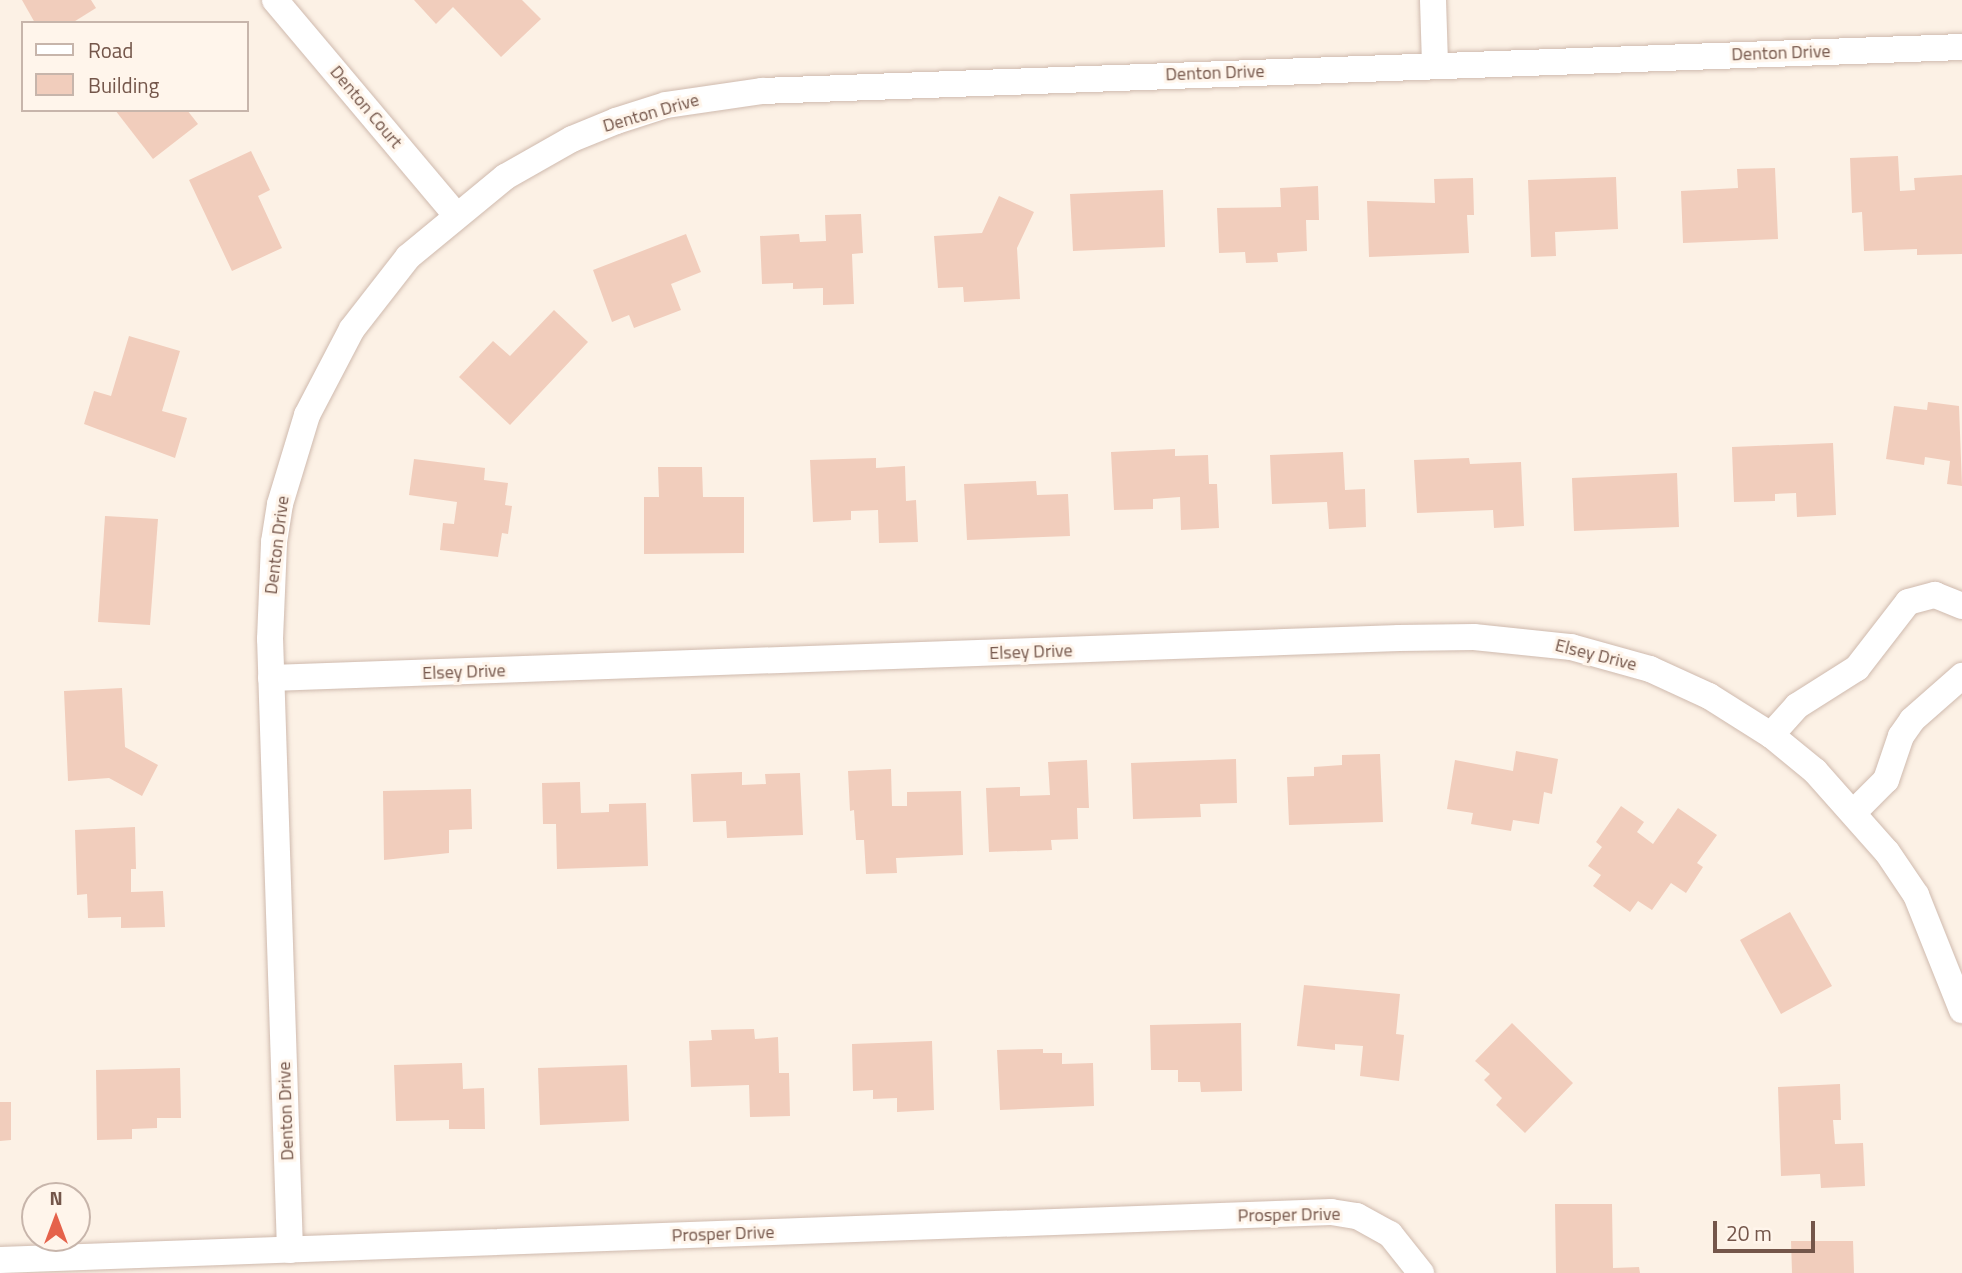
<!DOCTYPE html>
<html>
<head>
<meta charset="utf-8">
<style>
  body { margin:0 }
  #map { position:relative; width:1962px; height:1273px; overflow:hidden; background:#fcf1e5; font-family:"Titillium Web",sans-serif }
  div>[style] { position:absolute }
  [style*='--x'] { left:calc(var(--x)*1px); top:calc(var(--y)*1px); width:calc(var(--w)*1px); rotate:calc(var(--a)*1deg) }
  .building>* { inset:0; background:#f1cdbc }
  .roads { filter:drop-shadow(0 0 2px #cfbaae) drop-shadow(0 0 2px #cfbaae) }
  .street>* { height:26px; margin:-13px; padding:0 13px; transform-origin:13px; border-radius:13px; background:#fff }
  span { translate:-50% -50%; white-space:nowrap; text-align:center; line-height:1.15; -webkit-text-stroke:6px #fff5eb; paint-order:stroke }
  .street-label { font-size:18px; color:#74564a }
  .legend { position:absolute; left:21px; top:21px; width:228px; height:91px; box-sizing:border-box; background:#fff5eb; border:2px solid #c7b5ab; margin:0; padding:9px 12px; list-style:none; font-size:21px; color:#74564a }
  .legend li { display:flex; align-items:center; gap:14px; height:35px }
  .legend b { width:35px; border:2px solid #c7b5ab }
  .north { position:absolute; left:21px; top:1182px; width:70px; height:70px; box-sizing:border-box; background:#fff5eb; border:2px solid #c7b5ab; border-radius:50%; rotate:0deg; font-size:19px; font-weight:700; line-height:28px; text-align:center; color:#74564a }
  .north::after { content:''; display:block; margin:auto; width:24px; height:32px; background:#e5624b; clip-path:polygon(50% 0,100% 100%,50% 72%,0 100%) }
  .scale { position:absolute; left:1713px; top:1221px; width:102px; height:32px; box-sizing:border-box; border:4px solid #74564a; border-top:0; padding-left:9px; font-size:21px; line-height:24px; white-space:nowrap; color:#74564a; -webkit-text-stroke:5px #fff5eb; paint-order:stroke }
</style>
</head>
<body>
<div id="map">
  <div class="building">
    <i style="clip-path:polygon(22px 0,91px 0,96px 8px,72px 23px,35px 23px)"></i>
    <i style="clip-path:polygon(414px 0,522px 0,541px 19px,501px 57px,453px 7px,436px 24px)"></i>
    <i style="clip-path:polygon(115px 110px,187px 110px,198px 124px,153px 159px)"></i>
    <i style="clip-path:polygon(251px 151px,270px 190px,258px 196px,282px 248px,232px 271px,189px 180px)"></i>
    <i style="clip-path:polygon(1898px 156px,1900px 191px,1915px 190px,1914px 178px,1962px 175px,1962px 254px,1917px 255px,1917px 249px,1864px 251px,1862px 212px,1852px 213px,1850px 158px)"></i>
    <i style="clip-path:polygon(1775px 168px,1778px 239px,1683px 243px,1681px 191px,1738px 188px,1737px 169px)"></i>
    <i style="clip-path:polygon(1616px 177px,1618px 229px,1555px 232px,1556px 256px,1531px 257px,1528px 180px)"></i>
    <i style="clip-path:polygon(1473px 178px,1474px 215px,1467px 215px,1469px 253px,1369px 257px,1367px 201px,1435px 203px,1434px 179px)"></i>
    <i style="clip-path:polygon(1318px 186px,1319px 220px,1306px 220px,1307px 251px,1277px 253px,1278px 262px,1246px 263px,1245px 252px,1219px 253px,1217px 208px,1281px 207px,1280px 188px)"></i>
    <i style="clip-path:polygon(1163px 190px,1165px 247px,1073px 251px,1070px 194px)"></i>
    <i style="clip-path:polygon(999px 196px,1034px 212px,1017px 248px,1020px 299px,964px 302px,963px 287px,938px 288px,934px 236px,982px 233px)"></i>
    <i style="clip-path:polygon(861px 214px,863px 253px,852px 254px,854px 304px,823px 305px,823px 288px,793px 289px,793px 283px,762px 284px,760px 236px,799px 234px,800px 242px,826px 241px,825px 215px)"></i>
    <i style="clip-path:polygon(686px 234px,701px 272px,671px 284px,681px 310px,634px 328px,629px 315px,612px 322px,593px 270px)"></i>
    <i style="clip-path:polygon(554px 310px,588px 342px,510px 425px,459px 377px,493px 341px,510px 356px)"></i>
    <i style="clip-path:polygon(129px 336px,180px 351px,162px 411px,187px 418px,175px 458px,84px 424px,94px 391px,111px 396px)"></i>
    <i style="clip-path:polygon(1928px 402px,1959px 406px,1962px 486px,1947px 484px,1950px 461px,1925px 457px,1924px 465px,1886px 459px,1894px 406px,1927px 410px)"></i>
    <i style="clip-path:polygon(1833px 443px,1836px 515px,1797px 517px,1796px 493px,1775px 494px,1775px 501px,1734px 502px,1732px 447px)"></i>
    <i style="clip-path:polygon(1175px 449px,1175px 456px,1208px 455px,1209px 484px,1217px 484px,1219px 528px,1181px 530px,1180px 497px,1153px 499px,1153px 509px,1114px 510px,1111px 452px)"></i>
    <i style="clip-path:polygon(1343px 452px,1345px 490px,1365px 489px,1366px 527px,1329px 529px,1327px 502px,1272px 504px,1270px 455px)"></i>
    <i style="clip-path:polygon(876px 458px,876px 468px,905px 466px,906px 501px,916px 500px,918px 542px,879px 543px,878px 510px,851px 511px,851px 520px,813px 522px,810px 460px)"></i>
    <i style="clip-path:polygon(1469px 458px,1470px 464px,1521px 462px,1524px 526px,1494px 528px,1493px 510px,1417px 513px,1414px 460px)"></i>
    <i style="clip-path:polygon(414px 459px,485px 468px,484px 480px,508px 483px,505px 505px,512px 506px,508px 534px,502px 533px,498px 557px,440px 550px,443px 523px,454px 524px,457px 502px,409px 495px)"></i>
    <i style="clip-path:polygon(658px 467px,702px 467px,703px 497px,744px 497px,744px 553px,644px 554px,644px 497px,659px 497px)"></i>
    <i style="clip-path:polygon(1677px 473px,1679px 527px,1574px 531px,1572px 478px)"></i>
    <i style="clip-path:polygon(1036px 481px,1037px 495px,1068px 494px,1070px 536px,967px 540px,964px 484px)"></i>
    <i style="clip-path:polygon(105px 516px,158px 519px,150px 625px,98px 622px)"></i>
    <i style="clip-path:polygon(122px 688px,125px 747px,158px 765px,142px 796px,109px 778px,68px 781px,64px 691px)"></i>
    <i style="clip-path:polygon(1516px 751px,1558px 759px,1552px 794px,1544px 792px,1539px 824px,1513px 820px,1511px 831px,1471px 824px,1473px 813px,1447px 809px,1455px 760px,1513px 771px)"></i>
    <i style="clip-path:polygon(1380px 754px,1383px 822px,1289px 825px,1287px 777px,1314px 776px,1314px 767px,1342px 765px,1342px 755px)"></i>
    <i style="clip-path:polygon(1236px 759px,1237px 803px,1200px 804px,1201px 817px,1133px 819px,1131px 763px)"></i>
    <i style="clip-path:polygon(1087px 760px,1089px 808px,1077px 808px,1078px 839px,1051px 840px,1052px 850px,989px 852px,986px 788px,1020px 787px,1020px 796px,1050px 795px,1048px 762px)"></i>
    <i style="clip-path:polygon(891px 769px,892px 806px,907px 806px,907px 792px,961px 791px,963px 855px,896px 858px,897px 873px,866px 874px,864px 840px,856px 840px,854px 810px,850px 811px,848px 771px)"></i>
    <i style="clip-path:polygon(742px 772px,742px 785px,766px 784px,765px 774px,800px 773px,803px 835px,727px 838px,726px 821px,693px 822px,691px 774px)"></i>
    <i style="clip-path:polygon(580px 782px,581px 813px,609px 812px,609px 804px,646px 803px,648px 866px,557px 869px,556px 824px,543px 824px,542px 783px)"></i>
    <i style="clip-path:polygon(471px 789px,472px 829px,449px 830px,449px 853px,384px 860px,383px 791px)"></i>
    <i style="clip-path:polygon(1621px 806px,1644px 822px,1637px 832px,1653px 844px,1678px 808px,1717px 835px,1697px 863px,1703px 867px,1686px 893px,1671px 883px,1652px 910px,1638px 901px,1630px 912px,1593px 886px,1601px 875px,1588px 866px,1602px 847px,1596px 842px)"></i>
    <i style="clip-path:polygon(135px 827px,136px 869px,131px 869px,131px 892px,163px 891px,165px 927px,121px 928px,121px 917px,88px 918px,87px 894px,77px 895px,75px 830px)"></i>
    <i style="clip-path:polygon(1790px 912px,1832px 986px,1781px 1014px,1740px 940px)"></i>
    <i style="clip-path:polygon(1304px 985px,1400px 994px,1396px 1034px,1404px 1035px,1399px 1081px,1360px 1076px,1363px 1046px,1335px 1044px,1335px 1050px,1297px 1046px)"></i>
    <i style="clip-path:polygon(1241px 1023px,1242px 1091px,1201px 1092px,1200px 1082px,1178px 1082px,1178px 1070px,1151px 1070px,1150px 1025px)"></i>
    <i style="clip-path:polygon(1512px 1023px,1573px 1083px,1525px 1133px,1496px 1105px,1502px 1098px,1484px 1080px,1490px 1074px,1475px 1061px)"></i>
    <i style="clip-path:polygon(754px 1029px,755px 1039px,778px 1037px,779px 1073px,789px 1073px,790px 1116px,750px 1117px,749px 1085px,691px 1087px,689px 1041px,712px 1040px,711px 1030px)"></i>
    <i style="clip-path:polygon(932px 1041px,934px 1110px,897px 1112px,897px 1098px,873px 1099px,873px 1090px,853px 1091px,852px 1044px)"></i>
    <i style="clip-path:polygon(1043px 1049px,1043px 1053px,1062px 1053px,1062px 1064px,1093px 1063px,1094px 1106px,1000px 1110px,997px 1050px)"></i>
    <i style="clip-path:polygon(462px 1063px,463px 1089px,484px 1088px,485px 1129px,449px 1129px,449px 1120px,396px 1121px,394px 1065px)"></i>
    <i style="clip-path:polygon(627px 1065px,629px 1121px,540px 1125px,538px 1068px)"></i>
    <i style="clip-path:polygon(180px 1068px,181px 1118px,157px 1118px,157px 1128px,132px 1129px,132px 1139px,97px 1140px,96px 1070px)"></i>
    <i style="clip-path:polygon(1840px 1084px,1841px 1120px,1833px 1120px,1835px 1144px,1863px 1143px,1865px 1186px,1821px 1188px,1820px 1174px,1781px 1176px,1778px 1087px)"></i>
    <i style="clip-path:polygon(0 1102px,11px 1102px,11px 1140px,0 1141px)"></i>
    <i style="clip-path:polygon(1555px 1204px,1612px 1204px,1613px 1268px,1639px 1267px,1640px 1273px,1556px 1273px)"></i>
    <i style="clip-path:polygon(1791px 1241px,1853px 1241px,1854px 1273px,1792px 1273px)"></i>
  </div>
  <div class="roads">
    <div class="street">
      <i style="--x:275;--y:0;--w:280;--a:49.9"></i>
      <i style="--x:1433;--y:0;--w:65;--a:88.2"></i>
      <i style="--x:271;--y:678;--w:1129;--a:-2.03"></i>
      <i style="--x:1399;--y:638;--w:75;--a:-0.8"></i>
      <i style="--x:1474;--y:637;--w:98;--a:5.9"></i>
      <i style="--x:1571;--y:647;--w:82;--a:15.6"></i>
      <i style="--x:1650;--y:669;--w:65;--a:24.6"></i>
      <i style="--x:1709;--y:696;--w:73;--a:32.2"></i>
      <i style="--x:1771;--y:735;--w:57;--a:39.3"></i>
      <i style="--x:1815;--y:771;--w:108;--a:48.4"></i>
      <i style="--x:1887;--y:852;--w:52;--a:56"></i>
      <i style="--x:1916;--y:895;--w:124;--a:68.2"></i>
      <i style="--x:1771;--y:735;--w:39;--a:-48"></i>
      <i style="--x:1797;--y:706;--w:71;--a:-32.3"></i>
      <i style="--x:1857;--y:668;--w:83;--a:-52.3"></i>
      <i style="--x:1908;--y:602;--w:28;--a:-15"></i>
      <i style="--x:1935;--y:595;--w:29;--a:22"></i>
      <i style="--x:1854;--y:812;--w:45;--a:-45"></i>
      <i style="--x:1886;--y:780;--w:46;--a:-71.2"></i>
      <i style="--x:1901;--y:736;--w:19;--a:-55"></i>
      <i style="--x:1912;--y:720;--w:67;--a:-41.3"></i>
      <i style="--x:290;--y:1250;--w:611;--a:-91.87"></i>
      <i style="--x:270;--y:639;--w:97;--a:-87.6"></i>
      <i style="--x:274;--y:542;--w:38;--a:-81"></i>
      <i style="--x:280;--y:504;--w:93;--a:-73.1"></i>
      <i style="--x:307;--y:415;--w:97;--a:-62.4"></i>
      <i style="--x:352;--y:329;--w:91;--a:-52.1"></i>
      <i style="--x:408;--y:257;--w:126;--a:-39.5"></i>
      <i style="--x:505;--y:177;--w:77;--a:-29.6"></i>
      <i style="--x:572;--y:139;--w:48;--a:-22.2"></i>
      <i style="--x:616;--y:121;--w:52;--a:-17.7"></i>
      <i style="--x:666;--y:105;--w:97;--a:-8.3"></i>
      <i style="--x:762;--y:91;--w:1201;--a:-2.1"></i>
      <i style="--x:0;--y:1260;--w:1332;--a:-2.07"></i>
      <i style="--x:1331;--y:1212;--w:26;--a:9"></i>
      <i style="--x:1357;--y:1216;--w:38;--a:29"></i>
      <i style="--x:1390;--y:1234;--w:50;--a:51.5"></i>
    </div>
  </div>
  <div class="street-label">
    <span style="left:1781px;top:53px;rotate:-2deg">Denton Drive</span>
    <span style="left:1215px;top:73px;rotate:-2deg">Denton Drive</span>
    <span style="left:366px;top:107px;rotate:50deg">Denton Court</span>
    <span style="left:651px;top:113px;rotate:-16deg">Denton Drive</span>
    <span style="left:277px;top:545px;rotate:-83deg">Denton Drive</span>
    <span style="left:1031px;top:652px;rotate:-2deg">Elsey Drive</span>
    <span style="left:1596px;top:655px;rotate:14deg">Elsey Drive</span>
    <span style="left:464px;top:672px;rotate:-2deg">Elsey Drive</span>
    <span style="left:286px;top:1111px;rotate:-92deg">Denton Drive</span>
    <span style="left:1289px;top:1215px;rotate:-1deg">Prosper Drive</span>
    <span style="left:723px;top:1234px;rotate:-2deg">Prosper Drive</span>
  </div>
  <ul class="legend">
  <li><b style="height:9px;background:#fff"></b>Road</li>
  <li><b style="height:19px;background:#f1cdbc"></b>Building</li>
  </ul>
  <div class="north">N</div>
  <div class="scale">20 m</div>
</div>
</body>
</html>
